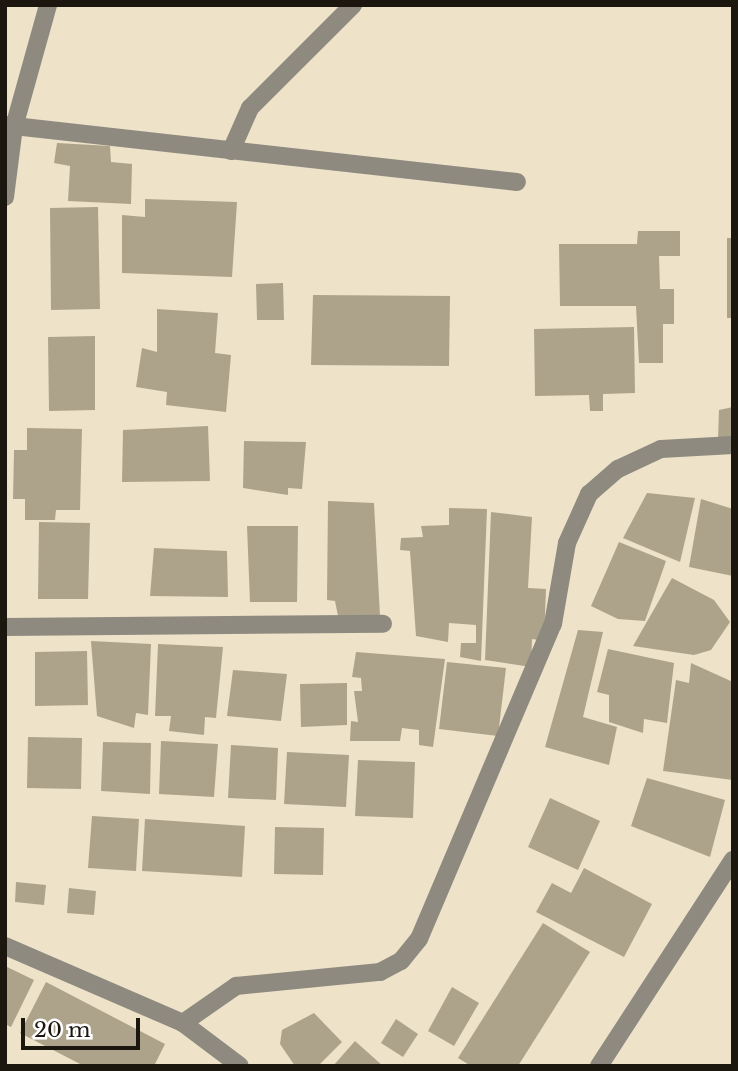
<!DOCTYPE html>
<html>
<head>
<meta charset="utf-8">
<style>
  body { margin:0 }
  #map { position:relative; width:738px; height:1071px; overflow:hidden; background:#eee2c9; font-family:"Libre Baskerville",serif }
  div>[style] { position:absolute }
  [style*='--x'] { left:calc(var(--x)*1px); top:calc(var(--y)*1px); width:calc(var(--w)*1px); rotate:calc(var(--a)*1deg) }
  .building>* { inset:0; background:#ada38b }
  .minor>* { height:18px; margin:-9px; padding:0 9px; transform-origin:9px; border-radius:9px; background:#8e8a7f }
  span { translate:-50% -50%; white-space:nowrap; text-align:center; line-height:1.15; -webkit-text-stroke:6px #fff; paint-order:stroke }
  .frame { position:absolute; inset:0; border:7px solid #1b170e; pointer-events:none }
  .scale { position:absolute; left:21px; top:1018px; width:119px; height:32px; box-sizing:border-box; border:4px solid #1b170e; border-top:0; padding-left:9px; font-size:21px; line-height:24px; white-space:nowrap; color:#1b170e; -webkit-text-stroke:5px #fff; paint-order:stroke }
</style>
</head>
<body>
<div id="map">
  <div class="building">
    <i style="clip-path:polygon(57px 143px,110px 146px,111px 162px,132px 164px,131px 204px,68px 201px,70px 166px,54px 163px)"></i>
    <i style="clip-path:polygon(145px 199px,237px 202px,232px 277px,122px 273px,122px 215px,145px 217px)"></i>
    <i style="clip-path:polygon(98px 207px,100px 309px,51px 310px,50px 208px)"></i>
    <i style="clip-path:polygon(638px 231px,680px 231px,680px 256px,659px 256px,660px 289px,674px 289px,674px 324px,663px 324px,663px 363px,639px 363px,636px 306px,560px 306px,559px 244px,637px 244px)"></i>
    <i style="clip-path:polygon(727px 238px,733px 238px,733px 318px,727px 318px)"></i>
    <i style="clip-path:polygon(283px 283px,284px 320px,257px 320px,256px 284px)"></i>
    <i style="clip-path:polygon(313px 295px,450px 296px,449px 366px,311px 365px)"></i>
    <i style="clip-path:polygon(157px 309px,218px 313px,215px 353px,231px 355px,226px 412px,166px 405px,167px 392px,136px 387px,142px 348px,157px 352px)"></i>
    <i style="clip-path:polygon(634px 327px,635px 393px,603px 394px,603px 411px,590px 411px,589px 395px,535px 396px,534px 329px)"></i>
    <i style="clip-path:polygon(95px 336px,95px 410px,49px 411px,48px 337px)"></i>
    <i style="clip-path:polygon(733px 407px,733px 440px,718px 440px,719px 410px)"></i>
    <i style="clip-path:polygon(208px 426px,210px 481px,122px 482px,123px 430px)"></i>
    <i style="clip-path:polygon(27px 428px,82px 429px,80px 510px,56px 510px,55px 520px,25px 520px,25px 499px,13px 499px,14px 450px,27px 450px)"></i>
    <i style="clip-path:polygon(244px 441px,306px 442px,302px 489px,288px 488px,288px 495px,243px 488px)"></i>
    <i style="clip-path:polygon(647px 493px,695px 498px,680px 562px,623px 538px)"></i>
    <i style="clip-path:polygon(701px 499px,733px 509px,733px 576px,689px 567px)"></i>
    <i style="clip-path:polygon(328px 501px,374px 503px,380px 616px,338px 616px,335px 601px,327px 600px)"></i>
    <i style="clip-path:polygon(449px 508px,487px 509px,481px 661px,460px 657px,461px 643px,476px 643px,476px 625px,449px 623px,448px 642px,416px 636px,410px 551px,400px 550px,401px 538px,423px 537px,421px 526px,449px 525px)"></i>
    <i style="clip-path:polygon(491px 512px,532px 517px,528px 588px,546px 589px,544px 641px,532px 639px,531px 667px,485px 660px)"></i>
    <i style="clip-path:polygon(39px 522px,90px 523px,88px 599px,38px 599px)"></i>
    <i style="clip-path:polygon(247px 526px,298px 526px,297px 602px,250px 602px)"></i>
    <i style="clip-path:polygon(619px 542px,666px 561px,645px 621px,618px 619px,591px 606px)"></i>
    <i style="clip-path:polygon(154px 548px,227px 551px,228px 597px,150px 596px)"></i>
    <i style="clip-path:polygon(672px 578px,714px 600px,730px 622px,711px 650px,694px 655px,633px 646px)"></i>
    <i style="clip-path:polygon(578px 630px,603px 632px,583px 717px,617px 727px,609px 765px,545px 747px)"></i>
    <i style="clip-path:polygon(91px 641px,151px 644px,148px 715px,136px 713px,134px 728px,97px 716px)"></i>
    <i style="clip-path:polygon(158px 644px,223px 647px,216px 718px,205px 717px,204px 735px,169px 731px,171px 716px,155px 716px)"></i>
    <i style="clip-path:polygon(608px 649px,674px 663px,667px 723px,644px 719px,643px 733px,609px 722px,609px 695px,597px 692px)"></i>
    <i style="clip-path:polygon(87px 651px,88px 705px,35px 706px,35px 652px)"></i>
    <i style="clip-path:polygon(356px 652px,445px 659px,433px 747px,419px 745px,419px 730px,402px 728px,400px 741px,350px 741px,351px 721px,358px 722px,354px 691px,362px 691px,361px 678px,352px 677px)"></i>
    <i style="clip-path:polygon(447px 662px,506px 668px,498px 736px,439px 729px)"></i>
    <i style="clip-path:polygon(691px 663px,733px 682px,733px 780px,663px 771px,676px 680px,689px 683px)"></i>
    <i style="clip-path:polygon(233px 670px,287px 674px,281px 721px,227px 716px)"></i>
    <i style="clip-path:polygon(347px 683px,347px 725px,301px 727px,300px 684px)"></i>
    <i style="clip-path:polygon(28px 737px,82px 738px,81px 789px,27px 788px)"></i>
    <i style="clip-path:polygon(161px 741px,218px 744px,214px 797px,159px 794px)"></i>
    <i style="clip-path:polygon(103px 742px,151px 743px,150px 794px,101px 791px)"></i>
    <i style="clip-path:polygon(231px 745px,278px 748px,276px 800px,228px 798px)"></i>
    <i style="clip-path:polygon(287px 752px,349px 755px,346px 807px,284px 804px)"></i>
    <i style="clip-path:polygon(358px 760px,415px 762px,413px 818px,355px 816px)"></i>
    <i style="clip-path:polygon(647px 778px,725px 800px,710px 857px,631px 826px)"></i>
    <i style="clip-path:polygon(550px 798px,600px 821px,578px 870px,528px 847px)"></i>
    <i style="clip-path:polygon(92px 816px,139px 819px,136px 871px,88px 868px)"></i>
    <i style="clip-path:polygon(145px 819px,245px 826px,242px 877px,142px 871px)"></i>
    <i style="clip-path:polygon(275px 827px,324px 828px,323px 875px,274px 874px)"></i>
    <i style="clip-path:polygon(584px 868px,652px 904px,624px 957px,536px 912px,552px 883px,571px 893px)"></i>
    <i style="clip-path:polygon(16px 882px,46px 885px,44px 905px,15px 902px)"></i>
    <i style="clip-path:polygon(69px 888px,96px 891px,94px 915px,67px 913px)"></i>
    <i style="clip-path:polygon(543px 923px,590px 952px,518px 1066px,471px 1066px,458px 1058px)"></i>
    <i style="clip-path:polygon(5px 966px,34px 980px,11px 1027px,5px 1024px)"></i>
    <i style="clip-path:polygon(46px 982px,165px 1044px,154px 1066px,84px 1066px,20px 1033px)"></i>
    <i style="clip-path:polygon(452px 987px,479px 1003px,454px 1046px,428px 1031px)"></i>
    <i style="clip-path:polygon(314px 1013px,342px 1042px,318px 1066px,295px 1066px,280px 1044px,282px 1030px)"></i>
    <i style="clip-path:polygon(396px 1019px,418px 1034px,403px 1057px,381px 1043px)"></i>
    <i style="clip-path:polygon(355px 1041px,383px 1066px,333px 1066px)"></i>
  </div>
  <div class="minor">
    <i style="--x:5;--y:125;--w:515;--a:6.35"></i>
    <i style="--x:231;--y:151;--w:47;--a:-66.2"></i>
    <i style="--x:250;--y:108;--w:146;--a:-45"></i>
    <i style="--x:5;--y:197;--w:71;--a:-82.7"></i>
    <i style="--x:14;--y:127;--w:127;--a:-74.4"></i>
    <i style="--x:5;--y:627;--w:378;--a:-0.5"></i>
    <i style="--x:5;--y:946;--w:194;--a:23.4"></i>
    <i style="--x:183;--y:1023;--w:71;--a:37"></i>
    <i style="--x:183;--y:1023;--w:65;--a:-34.9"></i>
    <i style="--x:236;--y:986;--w:145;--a:-5.6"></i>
    <i style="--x:380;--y:972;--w:24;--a:-28"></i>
    <i style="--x:401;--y:961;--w:28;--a:-51"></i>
    <i style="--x:419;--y:939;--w:342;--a:-67"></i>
    <i style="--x:553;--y:624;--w:82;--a:-80.2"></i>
    <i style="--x:567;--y:543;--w:54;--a:-65.8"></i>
    <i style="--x:589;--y:494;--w:38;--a:-41"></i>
    <i style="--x:618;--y:469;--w:47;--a:-24.9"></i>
    <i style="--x:661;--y:449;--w:72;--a:-3.2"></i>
    <i style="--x:599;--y:1066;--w:246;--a:-57"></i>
  </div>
  <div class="frame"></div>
  <div class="scale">20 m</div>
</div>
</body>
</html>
